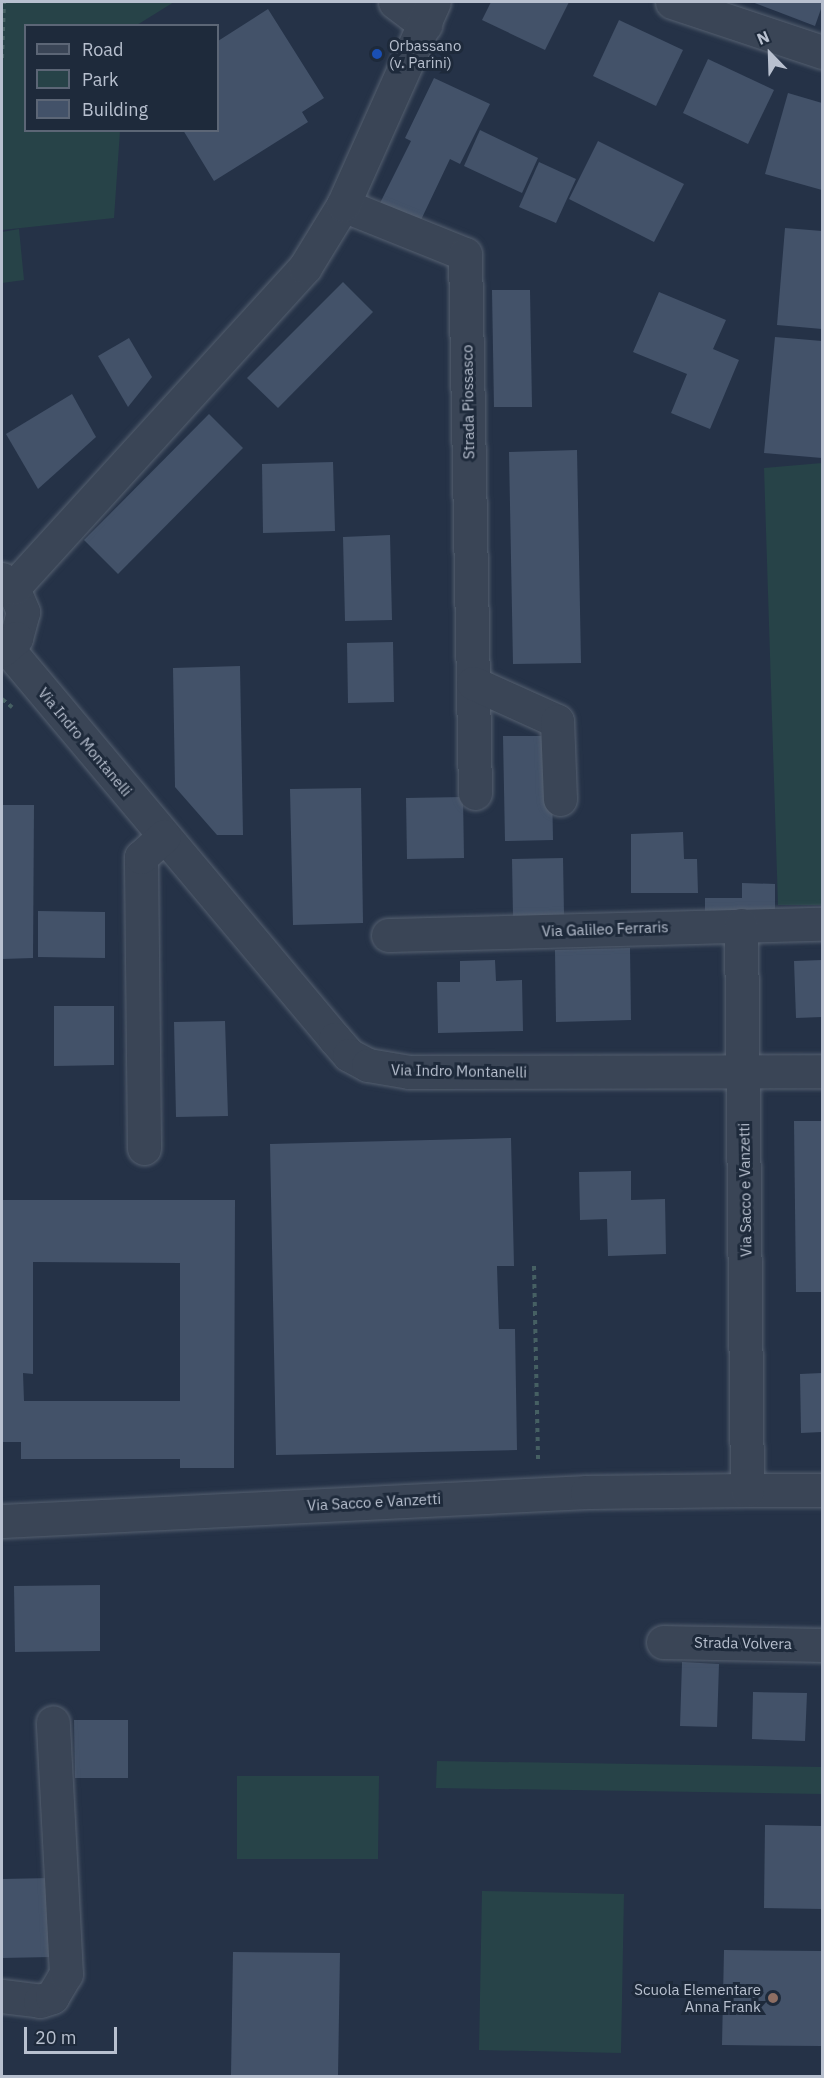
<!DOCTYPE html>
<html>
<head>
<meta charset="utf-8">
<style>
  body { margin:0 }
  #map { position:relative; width:824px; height:2078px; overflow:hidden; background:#253247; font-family:"IBM Plex Sans",sans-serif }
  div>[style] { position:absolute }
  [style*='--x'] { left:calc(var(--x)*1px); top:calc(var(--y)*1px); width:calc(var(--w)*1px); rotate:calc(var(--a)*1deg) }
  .green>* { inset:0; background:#274348 }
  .building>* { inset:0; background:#435269 }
  .path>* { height:4px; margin-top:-2px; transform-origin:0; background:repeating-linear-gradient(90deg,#466063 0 4.5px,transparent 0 9px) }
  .roads { filter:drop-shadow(0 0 2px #556070) drop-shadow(0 0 2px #556070) }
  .minor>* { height:33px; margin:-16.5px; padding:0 16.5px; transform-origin:16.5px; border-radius:16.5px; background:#3a4556 }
  .tertiary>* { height:33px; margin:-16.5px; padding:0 16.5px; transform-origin:16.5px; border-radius:16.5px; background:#3a4556 }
  .dots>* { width:16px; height:16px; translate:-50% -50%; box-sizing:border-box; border:3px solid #1e2a3b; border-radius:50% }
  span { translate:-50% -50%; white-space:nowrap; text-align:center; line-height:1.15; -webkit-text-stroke:6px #1e2a3b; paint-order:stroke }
  .poi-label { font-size:15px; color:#b8c0cf }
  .left { translate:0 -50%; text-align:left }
  .right { translate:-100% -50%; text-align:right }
  .street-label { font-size:15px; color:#b8c0cf }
  .frame { position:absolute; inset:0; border:3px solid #b8c0cf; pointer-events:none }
  .legend { position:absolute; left:24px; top:24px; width:195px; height:108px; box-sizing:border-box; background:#1e2a3b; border:2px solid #5c6676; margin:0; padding:8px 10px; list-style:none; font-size:18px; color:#b8c0cf }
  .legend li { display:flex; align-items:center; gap:12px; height:30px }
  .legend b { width:30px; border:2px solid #5c6676 }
  .north { position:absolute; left:740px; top:24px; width:60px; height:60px; -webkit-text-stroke:4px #1e2a3b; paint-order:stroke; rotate:337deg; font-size:16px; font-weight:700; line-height:24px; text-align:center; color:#b8c0cf }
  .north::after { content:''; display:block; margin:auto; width:21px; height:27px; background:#b8c0cf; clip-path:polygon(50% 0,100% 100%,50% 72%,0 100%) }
  .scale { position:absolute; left:24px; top:2027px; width:93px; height:27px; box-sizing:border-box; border:3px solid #b8c0cf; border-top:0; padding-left:8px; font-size:18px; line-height:21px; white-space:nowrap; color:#b8c0cf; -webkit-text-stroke:4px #1e2a3b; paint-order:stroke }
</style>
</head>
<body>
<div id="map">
  <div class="green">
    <i style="clip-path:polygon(2px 2px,174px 2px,137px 25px,26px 26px,26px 130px,120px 131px,114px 218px,2px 230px)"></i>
    <i style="clip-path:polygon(19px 229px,24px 280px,2px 283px,2px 232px)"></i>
    <i style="clip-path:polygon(822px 463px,822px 905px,778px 905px,764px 468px)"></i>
    <i style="clip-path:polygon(437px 1761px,822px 1767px,822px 1794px,436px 1788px)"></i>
    <i style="clip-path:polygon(237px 1776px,379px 1776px,378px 1859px,237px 1859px)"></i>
    <i style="clip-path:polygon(482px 1891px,624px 1894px,621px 2053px,479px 2050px)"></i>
  </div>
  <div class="building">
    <i style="clip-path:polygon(491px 2px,569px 2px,545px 50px,482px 20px)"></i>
    <i style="clip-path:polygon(752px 2px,822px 2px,822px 6px,815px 26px)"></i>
    <i style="clip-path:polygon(268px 9px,324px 98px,302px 112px,308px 122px,214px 181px,183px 130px,218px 130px,218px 41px)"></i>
    <i style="clip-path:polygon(619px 20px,683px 50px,656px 106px,593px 76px)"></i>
    <i style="clip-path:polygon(708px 59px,774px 90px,748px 144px,683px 113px)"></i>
    <i style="clip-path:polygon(434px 78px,490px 104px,460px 164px,450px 159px,419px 224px,379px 205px,411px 141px,405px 138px)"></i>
    <i style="clip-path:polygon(788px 93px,822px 103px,822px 190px,765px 174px)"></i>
    <i style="clip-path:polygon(480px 130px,538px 158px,522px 193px,464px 166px)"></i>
    <i style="clip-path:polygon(598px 141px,684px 184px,654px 242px,569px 199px)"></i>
    <i style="clip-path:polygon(539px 162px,576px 179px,556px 223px,519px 207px)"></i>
    <i style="clip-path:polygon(785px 228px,822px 231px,822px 329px,777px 325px)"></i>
    <i style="clip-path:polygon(343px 282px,373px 312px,278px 408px,247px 378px)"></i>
    <i style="clip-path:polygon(492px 290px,530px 290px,532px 407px,494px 407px)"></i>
    <i style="clip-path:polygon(659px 292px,726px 320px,713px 349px,739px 360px,710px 429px,671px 413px,687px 374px,633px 352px)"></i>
    <i style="clip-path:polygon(775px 337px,822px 341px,822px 458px,764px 453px)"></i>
    <i style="clip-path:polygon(129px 338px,152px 377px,128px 407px,98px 356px)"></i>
    <i style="clip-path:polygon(72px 394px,96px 437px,38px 489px,6px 434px)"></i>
    <i style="clip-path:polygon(209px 414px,243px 448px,118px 574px,84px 540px)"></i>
    <i style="clip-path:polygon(577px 450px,581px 663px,513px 664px,509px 452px)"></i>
    <i style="clip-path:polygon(333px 462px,335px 531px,263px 533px,262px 464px)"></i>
    <i style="clip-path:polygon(390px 535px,392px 620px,345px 621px,343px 537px)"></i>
    <i style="clip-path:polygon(393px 642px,394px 702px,348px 703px,347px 643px)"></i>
    <i style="clip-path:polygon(240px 666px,243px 835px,217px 835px,175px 787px,173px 668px)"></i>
    <i style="clip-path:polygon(503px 736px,551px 736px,553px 840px,505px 841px)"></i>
    <i style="clip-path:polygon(361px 788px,363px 923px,293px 925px,290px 789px)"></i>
    <i style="clip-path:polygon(463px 797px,464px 858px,407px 859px,406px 798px)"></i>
    <i style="clip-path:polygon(2px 805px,34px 805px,33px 958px,2px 959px)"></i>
    <i style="clip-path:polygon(683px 832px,684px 859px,697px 859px,698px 893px,631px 893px,631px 834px)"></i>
    <i style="clip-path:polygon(563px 858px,564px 915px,513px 917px,512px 859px)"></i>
    <i style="clip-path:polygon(742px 883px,775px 884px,775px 915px,705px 915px,705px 898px,742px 898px)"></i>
    <i style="clip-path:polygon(38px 911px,105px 912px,105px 958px,38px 957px)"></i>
    <i style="clip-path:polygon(630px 948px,631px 1020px,556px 1022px,555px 950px)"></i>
    <i style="clip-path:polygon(495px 960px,496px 981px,522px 980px,523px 1031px,438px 1033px,437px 982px,460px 982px,460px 961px)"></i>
    <i style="clip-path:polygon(822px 960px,822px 1017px,796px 1018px,794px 961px)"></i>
    <i style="clip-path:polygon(54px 1006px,114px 1006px,114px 1065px,54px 1066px)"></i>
    <i style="clip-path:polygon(225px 1021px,228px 1116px,176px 1117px,174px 1022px)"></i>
    <i style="clip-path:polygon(794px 1121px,822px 1121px,822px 1292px,796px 1292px)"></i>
    <i style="clip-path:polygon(511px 1138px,514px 1266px,497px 1266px,499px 1329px,515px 1329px,517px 1450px,276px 1455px,270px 1144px)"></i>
    <i style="clip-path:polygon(631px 1171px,631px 1200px,665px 1199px,666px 1254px,608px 1256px,607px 1219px,580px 1220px,579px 1172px)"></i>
    <i style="clip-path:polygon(evenodd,2px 1200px,235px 1200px,234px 1468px,180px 1468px,180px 1459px,21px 1459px,21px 1442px,2px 1442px,2px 1200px,33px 1262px,180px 1263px,180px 1401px,24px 1401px,23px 1373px,33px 1374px,33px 1262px)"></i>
    <i style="clip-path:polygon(822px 1373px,822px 1432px,801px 1433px,800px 1374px)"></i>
    <i style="clip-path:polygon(100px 1585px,100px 1651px,15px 1652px,14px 1586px)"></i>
    <i style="clip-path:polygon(682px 1662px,719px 1664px,717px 1727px,680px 1726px)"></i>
    <i style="clip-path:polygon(753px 1692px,807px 1693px,805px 1741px,752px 1739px)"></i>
    <i style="clip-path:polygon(74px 1720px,128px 1720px,128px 1778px,75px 1778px)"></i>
    <i style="clip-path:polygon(765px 1825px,822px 1826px,822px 1909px,764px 1908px)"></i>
    <i style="clip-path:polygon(51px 1878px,51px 1957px,2px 1958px,2px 1879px)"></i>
    <i style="clip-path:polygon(724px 1950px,822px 1951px,822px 2046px,722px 2045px)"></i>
    <i style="clip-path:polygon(233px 1952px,340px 1953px,338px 2076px,231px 2076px)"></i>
  </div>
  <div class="path">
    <i style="--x:2;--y:58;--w:56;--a:-88"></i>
    <i style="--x:2;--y:699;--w:13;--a:39"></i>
    <i style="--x:534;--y:1266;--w:196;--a:88.8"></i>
  </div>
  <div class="roads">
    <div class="minor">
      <i style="--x:395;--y:2;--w:38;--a:37"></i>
      <i style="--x:672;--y:2;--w:158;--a:18.4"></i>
      <i style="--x:343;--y:205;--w:131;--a:21.9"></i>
      <i style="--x:465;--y:254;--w:539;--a:88.94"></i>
      <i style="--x:7;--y:648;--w:510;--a:50.01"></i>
      <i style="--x:335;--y:1039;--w:21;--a:49"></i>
      <i style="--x:349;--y:1055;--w:21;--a:28"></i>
      <i style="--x:368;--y:1065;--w:42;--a:9.7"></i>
      <i style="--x:409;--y:1072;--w:413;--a:-0.1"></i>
      <i style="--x:473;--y:683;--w:92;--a:24.3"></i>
      <i style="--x:557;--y:721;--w:78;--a:87.8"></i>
      <i style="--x:388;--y:935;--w:434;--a:-1.5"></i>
      <i style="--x:144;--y:1148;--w:291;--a:-90.6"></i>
      <i style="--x:141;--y:857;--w:31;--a:-42"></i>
      <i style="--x:747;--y:1490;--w:75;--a:0"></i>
      <i style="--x:2;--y:1521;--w:586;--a:-2.84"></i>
      <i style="--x:587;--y:1492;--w:160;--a:-0.7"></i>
      <i style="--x:747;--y:1490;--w:565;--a:-90.61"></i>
      <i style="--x:663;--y:1642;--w:159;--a:1.1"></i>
      <i style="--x:2;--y:1996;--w:38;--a:7"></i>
      <i style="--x:40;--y:2001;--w:13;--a:-18"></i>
      <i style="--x:52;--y:1997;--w:27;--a:-59"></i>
      <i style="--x:66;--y:1974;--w:252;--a:-93"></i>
    </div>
    <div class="tertiary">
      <i style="--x:2;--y:579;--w:14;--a:39"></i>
      <i style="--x:13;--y:588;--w:26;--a:67"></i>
      <i style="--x:23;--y:612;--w:27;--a:105"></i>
      <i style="--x:16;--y:638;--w:18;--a:139"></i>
      <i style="--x:13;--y:588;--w:434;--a:-47.7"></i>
      <i style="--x:305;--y:267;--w:73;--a:-58.5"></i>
      <i style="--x:343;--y:205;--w:222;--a:-65.9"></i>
    </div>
  </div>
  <div class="dots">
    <i style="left:377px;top:54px;background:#1a4fb4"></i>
    <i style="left:773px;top:1998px;background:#8d6e63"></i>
  </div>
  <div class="poi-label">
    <span class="left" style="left:389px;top:54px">Orbassano<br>(v. Parini)</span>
    <span class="right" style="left:761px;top:1998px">Scuola Elementare<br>Anna Frank</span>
  </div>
  <div class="street-label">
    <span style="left:468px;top:402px;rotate:-91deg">Strada Piossasco</span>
    <span style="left:85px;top:742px;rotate:50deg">Via Indro Montanelli</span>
    <span style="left:605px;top:929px;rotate:-2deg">Via Galileo Ferraris</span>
    <span style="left:459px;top:1071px;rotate:1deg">Via Indro Montanelli</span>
    <span style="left:745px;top:1190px;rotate:-91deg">Via Sacco e Vanzetti</span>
    <span style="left:374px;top:1502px;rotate:-3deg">Via Sacco e Vanzetti</span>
    <span style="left:743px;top:1643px;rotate:1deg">Strada Volvera</span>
  </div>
  <div class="frame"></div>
  <ul class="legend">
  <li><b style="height:8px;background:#3a4556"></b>Road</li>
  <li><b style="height:16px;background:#274348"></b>Park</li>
  <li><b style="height:16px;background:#435269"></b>Building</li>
  </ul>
  <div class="north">N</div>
  <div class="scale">20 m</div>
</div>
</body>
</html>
